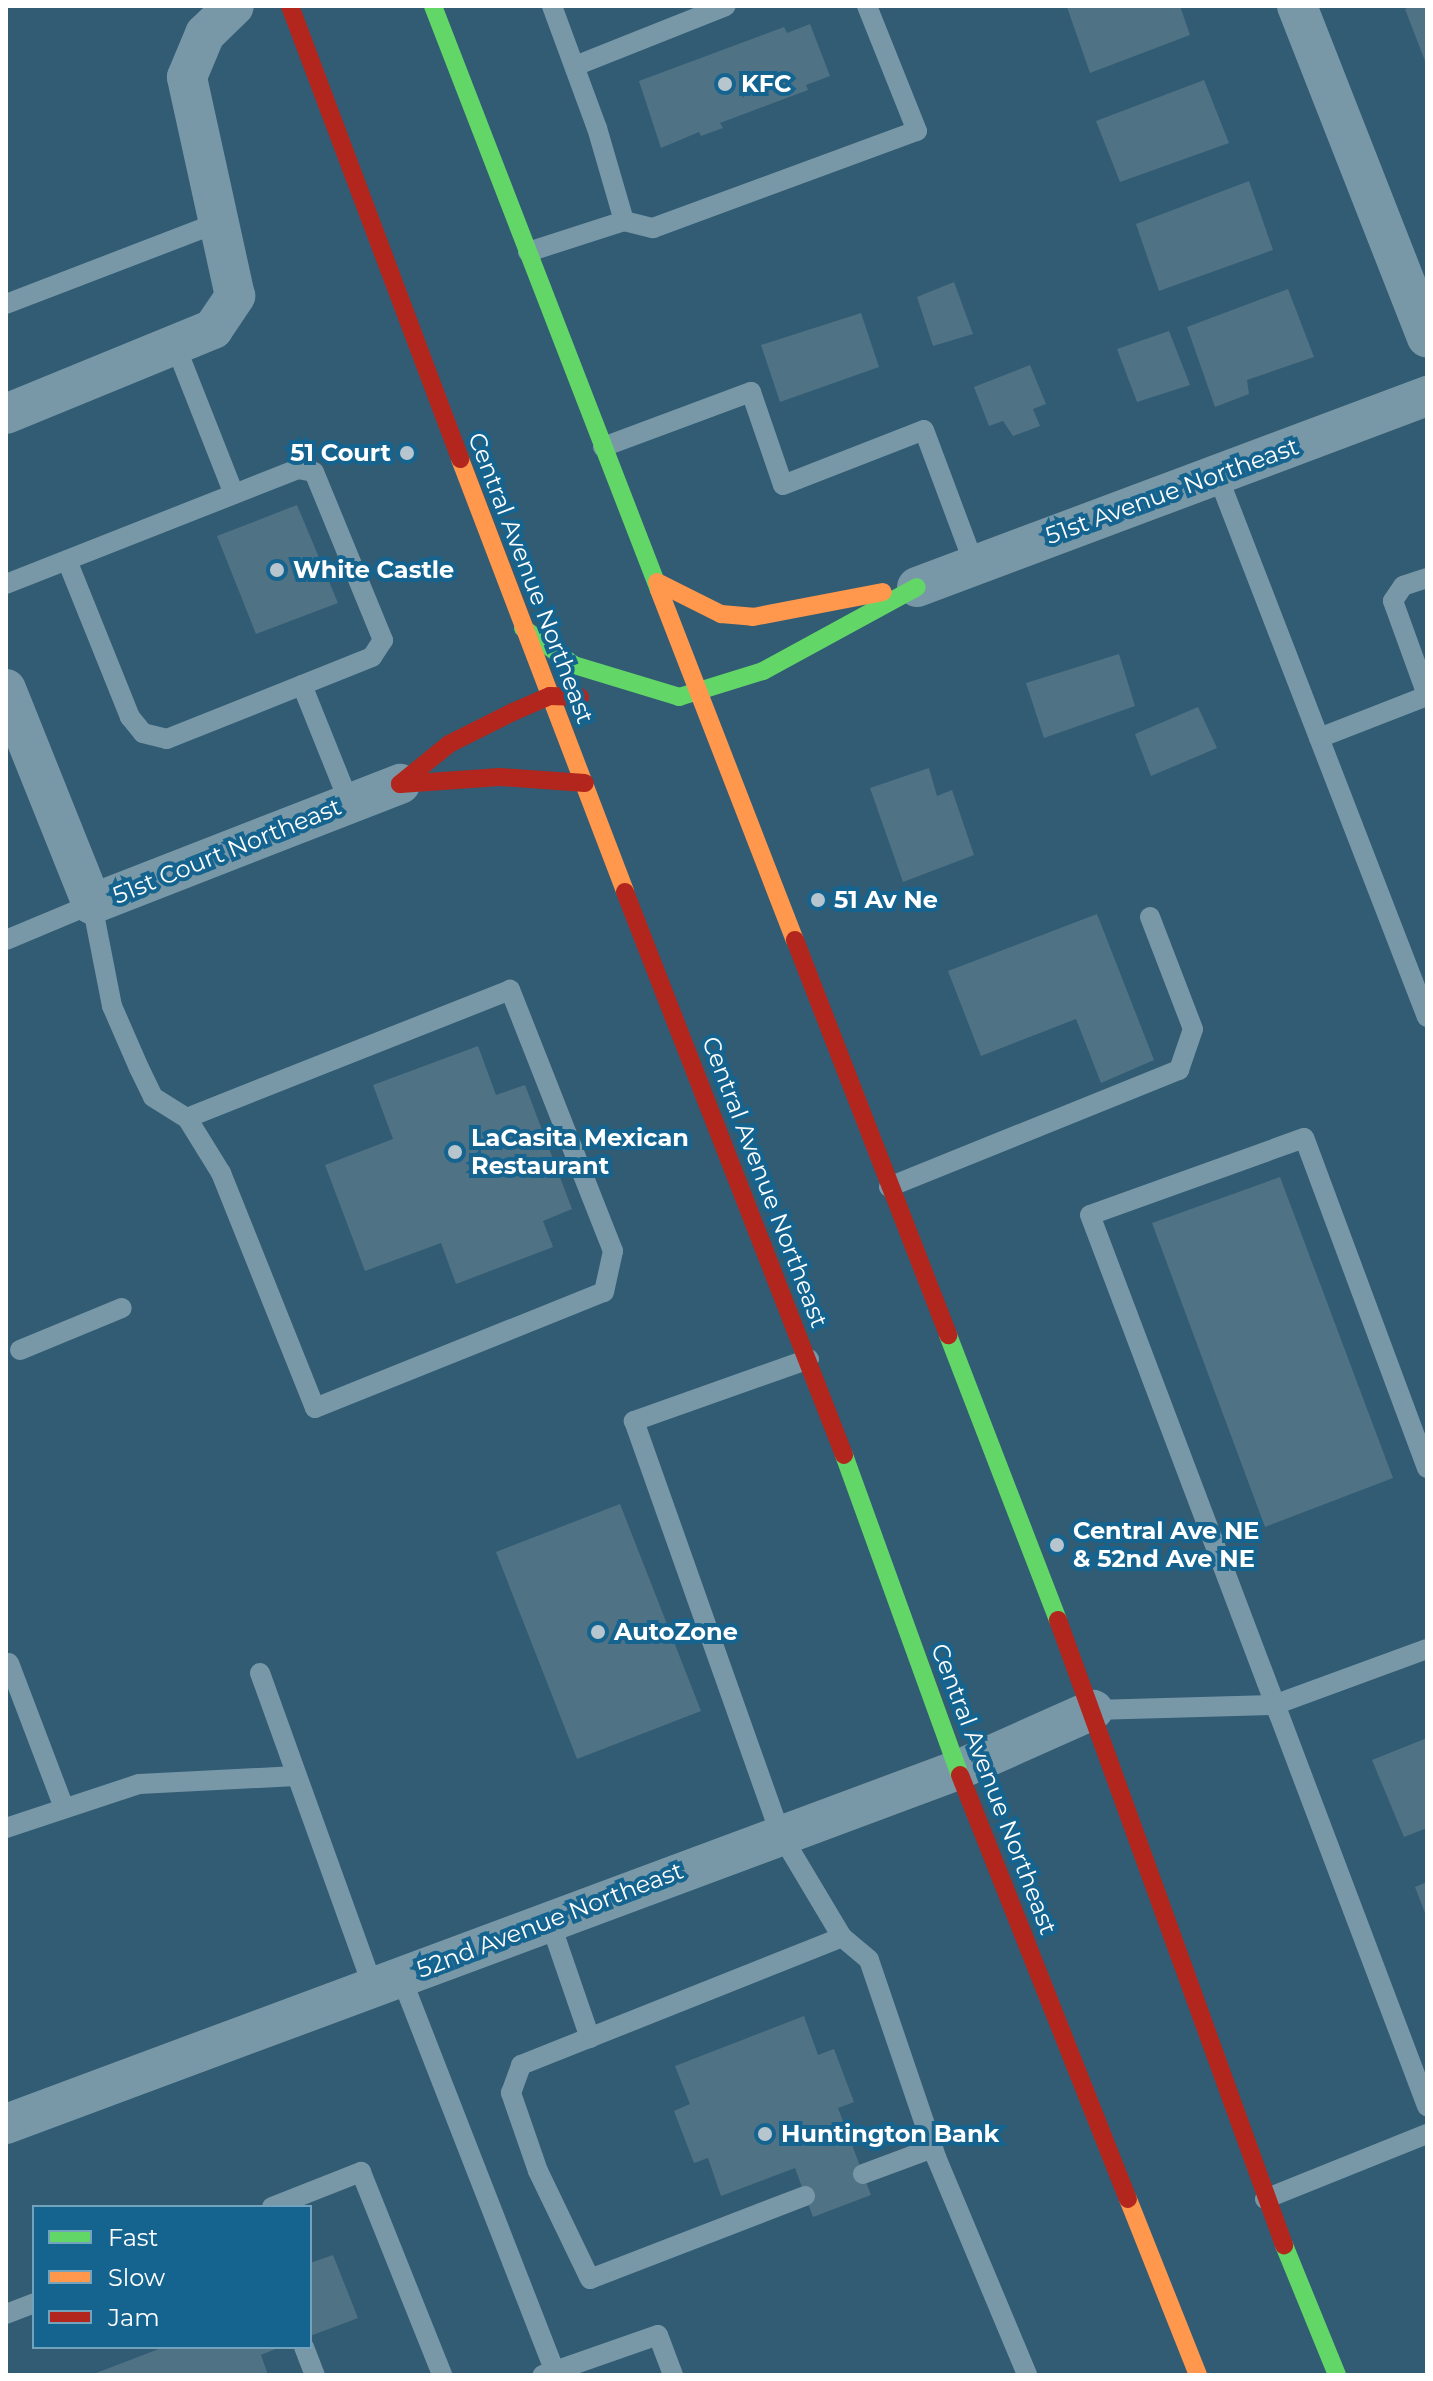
<!DOCTYPE html>
<html>
<head>
<meta charset="utf-8">
<style>
  body { margin:0 }
  #map { position:relative; width:1433px; height:2381px; overflow:hidden; background:#315c74; font-family:Montserrat,sans-serif }
  div>[style] { position:absolute }
  [style*='--x'] { left:calc(var(--x)*1px); top:calc(var(--y)*1px); width:calc(var(--w)*1px); rotate:calc(var(--a)*1deg) }
  .building>* { inset:0; background:#507285 }
  .lane>* { height:20px; margin:-10px; padding:0 10px; transform-origin:10px; border-radius:10px; background:#7898a7 }
  .street>* { height:40px; margin:-20px; padding:0 20px; transform-origin:20px; border-radius:20px; background:#7898a7 }
  .fast>* { height:18px; margin:-9px; padding:0 9px; transform-origin:9px; border-radius:9px; background:#63d668 }
  .slow>* { height:18px; margin:-9px; padding:0 9px; transform-origin:9px; border-radius:9px; background:#ff974d }
  .jam>* { height:18px; margin:-9px; padding:0 9px; transform-origin:9px; border-radius:9px; background:#b3261e }
  .dots>* { width:22px; height:22px; translate:-50% -50%; box-sizing:border-box; border:4px solid #156490; border-radius:50% }
  span { translate:-50% -50%; white-space:nowrap; text-align:center; line-height:1.15; -webkit-text-stroke:8px #156490; paint-order:stroke }
  .poi-label { font-size:24px; color:#fff; font-weight:700 }
  .left { translate:0 -50%; text-align:left }
  .right { translate:-100% -50%; text-align:right }
  .street-label { font-size:24px; color:#fff }
  .frame { position:absolute; inset:0; border:8px solid #fff; pointer-events:none }
  .legend { position:absolute; left:32px; top:2205px; width:280px; height:144px; box-sizing:border-box; background:#156490; border:2px solid #73a2bc; margin:0; padding:10px 14px; list-style:none; font-size:24px; color:#fff }
  .legend li { display:flex; align-items:center; gap:16px; height:40px }
  .legend b { width:40px; border:2px solid #73a2bc }
</style>
</head>
<body>
<div id="map">
  <div class="building">
    <i style="clip-path:polygon(1180px 6px,1190px 35px,1090px 73px,1067px 7px)"></i>
    <i style="clip-path:polygon(1411px 6px,1427px 6px,1427px 66px,1405px 9px)"></i>
    <i style="clip-path:polygon(810px 24px,830px 76px,806px 85px,808px 90px,720px 123px,723px 128px,701px 136px,699px 132px,661px 148px,639px 81px,784px 27px,787px 33px)"></i>
    <i style="clip-path:polygon(1204px 80px,1229px 143px,1120px 182px,1096px 121px)"></i>
    <i style="clip-path:polygon(1249px 181px,1273px 250px,1159px 291px,1136px 224px)"></i>
    <i style="clip-path:polygon(954px 282px,973px 334px,933px 346px,917px 297px)"></i>
    <i style="clip-path:polygon(1288px 289px,1314px 357px,1247px 380px,1249px 394px,1215px 407px,1187px 327px)"></i>
    <i style="clip-path:polygon(861px 313px,879px 367px,780px 402px,761px 345px)"></i>
    <i style="clip-path:polygon(1169px 331px,1190px 385px,1137px 402px,1117px 349px)"></i>
    <i style="clip-path:polygon(1030px 365px,1046px 404px,1033px 409px,1040px 426px,1013px 436px,1003px 421px,989px 426px,974px 387px)"></i>
    <i style="clip-path:polygon(297px 505px,338px 603px,256px 634px,217px 536px)"></i>
    <i style="clip-path:polygon(1119px 654px,1135px 706px,1044px 738px,1026px 683px)"></i>
    <i style="clip-path:polygon(1198px 707px,1217px 748px,1151px 776px,1135px 734px)"></i>
    <i style="clip-path:polygon(929px 768px,937px 796px,952px 790px,974px 855px,903px 882px,870px 788px)"></i>
    <i style="clip-path:polygon(1097px 914px,1154px 1060px,1101px 1083px,1076px 1019px,981px 1056px,948px 971px)"></i>
    <i style="clip-path:polygon(478px 1046px,496px 1095px,525px 1085px,572px 1209px,543px 1221px,553px 1247px,456px 1284px,441px 1243px,365px 1271px,325px 1165px,393px 1139px,373px 1085px)"></i>
    <i style="clip-path:polygon(1280px 1177px,1393px 1478px,1265px 1527px,1152px 1223px)"></i>
    <i style="clip-path:polygon(620px 1504px,701px 1711px,577px 1759px,496px 1552px)"></i>
    <i style="clip-path:polygon(1427px 1738px,1427px 1828px,1404px 1837px,1372px 1760px)"></i>
    <i style="clip-path:polygon(1427px 1882px,1427px 1918px,1415px 1887px)"></i>
    <i style="clip-path:polygon(804px 2016px,818px 2055px,834px 2049px,854px 2102px,838px 2108px,871px 2195px,813px 2217px,795px 2168px,721px 2196px,708px 2158px,694px 2163px,674px 2111px,690px 2104px,675px 2066px)"></i>
    <i style="clip-path:polygon(333px 2255px,358px 2318px,310px 2336px,310px 2263px)"></i>
    <i style="clip-path:polygon(164px 2347px,280px 2347px,261px 2355px,268px 2375px,91px 2375px)"></i>
  </div>
  <div class="lane">
    <i style="--x:552;--y:6;--w:130;--a:69.8"></i>
    <i style="--x:597;--y:128;--w:97;--a:73.8"></i>
    <i style="--x:575;--y:66;--w:162;--a:-21.7"></i>
    <i style="--x:528;--y:252;--w:101;--a:-17.9"></i>
    <i style="--x:624;--y:221;--w:30;--a:14"></i>
    <i style="--x:653;--y:228;--w:281;--a:-20.2"></i>
    <i style="--x:917;--y:131;--w:135;--a:-111.8"></i>
    <i style="--x:6;--y:304;--w:229;--a:-21"></i>
    <i style="--x:176;--y:347;--w:158;--a:68.5"></i>
    <i style="--x:603;--y:447;--w:158;--a:-20.4"></i>
    <i style="--x:751;--y:392;--w:98;--a:71"></i>
    <i style="--x:783;--y:485;--w:151;--a:-21.3"></i>
    <i style="--x:924;--y:430;--w:143;--a:69.5"></i>
    <i style="--x:1217;--y:474;--w:582;--a:68.86"></i>
    <i style="--x:1427;--y:578;--w:25;--a:162"></i>
    <i style="--x:1403;--y:586;--w:18;--a:124"></i>
    <i style="--x:1393;--y:601;--w:100;--a:70.1"></i>
    <i style="--x:6;--y:584;--w:314;--a:-21.5"></i>
    <i style="--x:298;--y:469;--w:16;--a:11"></i>
    <i style="--x:314;--y:472;--w:182;--a:67.7"></i>
    <i style="--x:383;--y:640;--w:20;--a:123"></i>
    <i style="--x:372;--y:657;--w:221;--a:158.2"></i>
    <i style="--x:167;--y:739;--w:25;--a:-166"></i>
    <i style="--x:143;--y:733;--w:21;--a:-129"></i>
    <i style="--x:130;--y:717;--w:169;--a:-111.9"></i>
    <i style="--x:302;--y:685;--w:126;--a:68.1"></i>
    <i style="--x:1319;--y:738;--w:116;--a:-21.3"></i>
    <i style="--x:6;--y:940;--w:93;--a:-22.7"></i>
    <i style="--x:92;--y:904;--w:104;--a:78.9"></i>
    <i style="--x:112;--y:1006;--w:68;--a:66.5"></i>
    <i style="--x:139;--y:1068;--w:32;--a:64"></i>
    <i style="--x:153;--y:1097;--w:40;--a:32"></i>
    <i style="--x:187;--y:1118;--w:65;--a:58.3"></i>
    <i style="--x:221;--y:1173;--w:253;--a:68.2"></i>
    <i style="--x:315;--y:1408;--w:311;--a:-21.9"></i>
    <i style="--x:604;--y:1292;--w:42;--a:-77.6"></i>
    <i style="--x:613;--y:1251;--w:281;--a:-111.5"></i>
    <i style="--x:510;--y:990;--w:347;--a:158.4"></i>
    <i style="--x:889;--y:1187;--w:313;--a:-22"></i>
    <i style="--x:1179;--y:1070;--w:43;--a:-71.1"></i>
    <i style="--x:1193;--y:1029;--w:120;--a:-111"></i>
    <i style="--x:20;--y:1350;--w:110;--a:-22.4"></i>
    <i style="--x:809;--y:1359;--w:186;--a:160.5"></i>
    <i style="--x:634;--y:1421;--w:437;--a:70.5"></i>
    <i style="--x:780;--y:1833;--w:121;--a:59.2"></i>
    <i style="--x:842;--y:1937;--w:35;--a:40"></i>
    <i style="--x:869;--y:1960;--w:208;--a:71.2"></i>
    <i style="--x:936;--y:2157;--w:236;--a:67.3"></i>
    <i style="--x:1427;--y:1468;--w:352;--a:-110.4"></i>
    <i style="--x:1304;--y:1138;--w:227;--a:160.2"></i>
    <i style="--x:1090;--y:1215;--w:953;--a:69.28"></i>
    <i style="--x:9;--y:1663;--w:155;--a:69.2"></i>
    <i style="--x:260;--y:1673;--w:334;--a:70.2"></i>
    <i style="--x:1093;--y:1710;--w:181;--a:-1.6"></i>
    <i style="--x:1274;--y:1705;--w:163;--a:-20.1"></i>
    <i style="--x:6;--y:1828;--w:140;--a:-18.3"></i>
    <i style="--x:139;--y:1784;--w:157;--a:-2.9"></i>
    <i style="--x:549;--y:1919;--w:126;--a:71"></i>
    <i style="--x:401;--y:1977;--w:423;--a:68.7"></i>
    <i style="--x:555;--y:2371;--w:13;--a:162"></i>
    <i style="--x:863;--y:2174;--w:75;--a:-20.4"></i>
    <i style="--x:805;--y:2196;--w:230;--a:158.9"></i>
    <i style="--x:590;--y:2279;--w:120;--a:-115.7"></i>
    <i style="--x:538;--y:2171;--w:83;--a:-109.1"></i>
    <i style="--x:511;--y:2093;--w:30;--a:-70"></i>
    <i style="--x:521;--y:2065;--w:346;--a:-21.7"></i>
    <i style="--x:1265;--y:2199;--w:175;--a:-21.9"></i>
    <i style="--x:272;--y:2207;--w:96;--a:-21.5"></i>
    <i style="--x:361;--y:2172;--w:219;--a:68.2"></i>
    <i style="--x:6;--y:2314;--w:30;--a:-21"></i>
    <i style="--x:304;--y:2347;--w:30;--a:69"></i>
    <i style="--x:555;--y:2371;--w:109;--a:-19.3"></i>
    <i style="--x:658;--y:2335;--w:43;--a:69.4"></i>
  </div>
  <div class="street">
    <i style="--x:1297;--y:6;--w:356;--a:68.6"></i>
    <i style="--x:6;--y:414;--w:224;--a:-22.3"></i>
    <i style="--x:213;--y:329;--w:40;--a:-56"></i>
    <i style="--x:235;--y:296;--w:224;--a:-102.4"></i>
    <i style="--x:187;--y:77;--w:47;--a:-67.3"></i>
    <i style="--x:205;--y:34;--w:40;--a:-44"></i>
    <i style="--x:917;--y:587;--w:545;--a:-20.53"></i>
    <i style="--x:6;--y:689;--w:232;--a:68.2"></i>
    <i style="--x:92;--y:904;--w:331;--a:-21.3"></i>
    <i style="--x:6;--y:2124;--w:1016;--a:-20.4"></i>
    <i style="--x:958;--y:1770;--w:148;--a:-24"></i>
  </div>
  <div class="fast">
    <i style="--x:433;--y:6;--w:626;--a:68.84"></i>
    <i style="--x:523;--y:628;--w:63;--a:36"></i>
    <i style="--x:574;--y:665;--w:110;--a:16.9"></i>
    <i style="--x:679;--y:697;--w:88;--a:-17.2"></i>
    <i style="--x:763;--y:671;--w:175;--a:-28.6"></i>
    <i style="--x:948;--y:1335;--w:305;--a:68.9"></i>
    <i style="--x:844;--y:1455;--w:340;--a:70.1"></i>
    <i style="--x:1284;--y:2245;--w:140;--a:67.8"></i>
  </div>
  <div class="slow">
    <i style="--x:460;--y:459;--w:463;--a:69.1"></i>
    <i style="--x:657;--y:582;--w:72;--a:26.6"></i>
    <i style="--x:721;--y:614;--w:32;--a:5"></i>
    <i style="--x:753;--y:617;--w:132;--a:-10.9"></i>
    <i style="--x:659;--y:590;--w:375;--a:68.8"></i>
    <i style="--x:1128;--y:2199;--w:189;--a:68.3"></i>
  </div>
  <div class="jam">
    <i style="--x:290;--y:6;--w:484;--a:69.4"></i>
    <i style="--x:400;--y:784;--w:63;--a:-39.2"></i>
    <i style="--x:449;--y:744;--w:72;--a:-26.6"></i>
    <i style="--x:513;--y:712;--w:40;--a:-23.4"></i>
    <i style="--x:550;--y:696;--w:30;--a:2"></i>
    <i style="--x:400;--y:784;--w:100;--a:-4"></i>
    <i style="--x:500;--y:777;--w:85;--a:4"></i>
    <i style="--x:625;--y:892;--w:604;--a:68.74"></i>
    <i style="--x:795;--y:940;--w:424;--a:68.8"></i>
    <i style="--x:1058;--y:1620;--w:665;--a:70.12"></i>
    <i style="--x:960;--y:1775;--w:456;--a:68.4"></i>
  </div>
  <div class="dots">
    <i style="left:725px;top:84px;background:#b7c6ce"></i>
    <i style="left:407px;top:453px;background:#b7c6ce"></i>
    <i style="left:277px;top:570px;background:#b7c6ce"></i>
    <i style="left:818px;top:900px;background:#b7c6ce"></i>
    <i style="left:455px;top:1152px;background:#b7c6ce"></i>
    <i style="left:1057px;top:1545px;background:#b7c6ce"></i>
    <i style="left:598px;top:1632px;background:#b7c6ce"></i>
    <i style="left:765px;top:2134px;background:#b7c6ce"></i>
  </div>
  <div class="poi-label">
    <span class="left" style="left:741px;top:84px">KFC</span>
    <span class="right" style="left:391px;top:453px">51 Court</span>
    <span class="left" style="left:293px;top:570px">White Castle</span>
    <span class="left" style="left:834px;top:900px">51 Av Ne</span>
    <span class="left" style="left:471px;top:1152px">LaCasita Mexican<br>Restaurant</span>
    <span class="left" style="left:1073px;top:1545px">Central Ave NE<br>&amp; 52nd Ave NE</span>
    <span class="left" style="left:614px;top:1632px">AutoZone</span>
    <span class="left" style="left:781px;top:2134px">Huntington Bank</span>
  </div>
  <div class="street-label">
    <span style="left:1172px;top:491px;rotate:-20deg">51st Avenue Northeast</span>
    <span style="left:531px;top:578px;rotate:69deg">Central Avenue Northeast</span>
    <span style="left:227px;top:851px;rotate:-22deg">51st Court Northeast</span>
    <span style="left:765px;top:1182px;rotate:69deg">Central Avenue Northeast</span>
    <span style="left:994px;top:1789px;rotate:69deg">Central Avenue Northeast</span>
    <span style="left:550px;top:1920px;rotate:-21deg">52nd Avenue Northeast</span>
  </div>
  <div class="frame"></div>
  <ul class="legend">
  <li><b style="height:10px;background:#63d668"></b>Fast</li>
  <li><b style="height:10px;background:#ff974d"></b>Slow</li>
  <li><b style="height:10px;background:#b3261e"></b>Jam</li>
  </ul>
</div>
</body>
</html>
